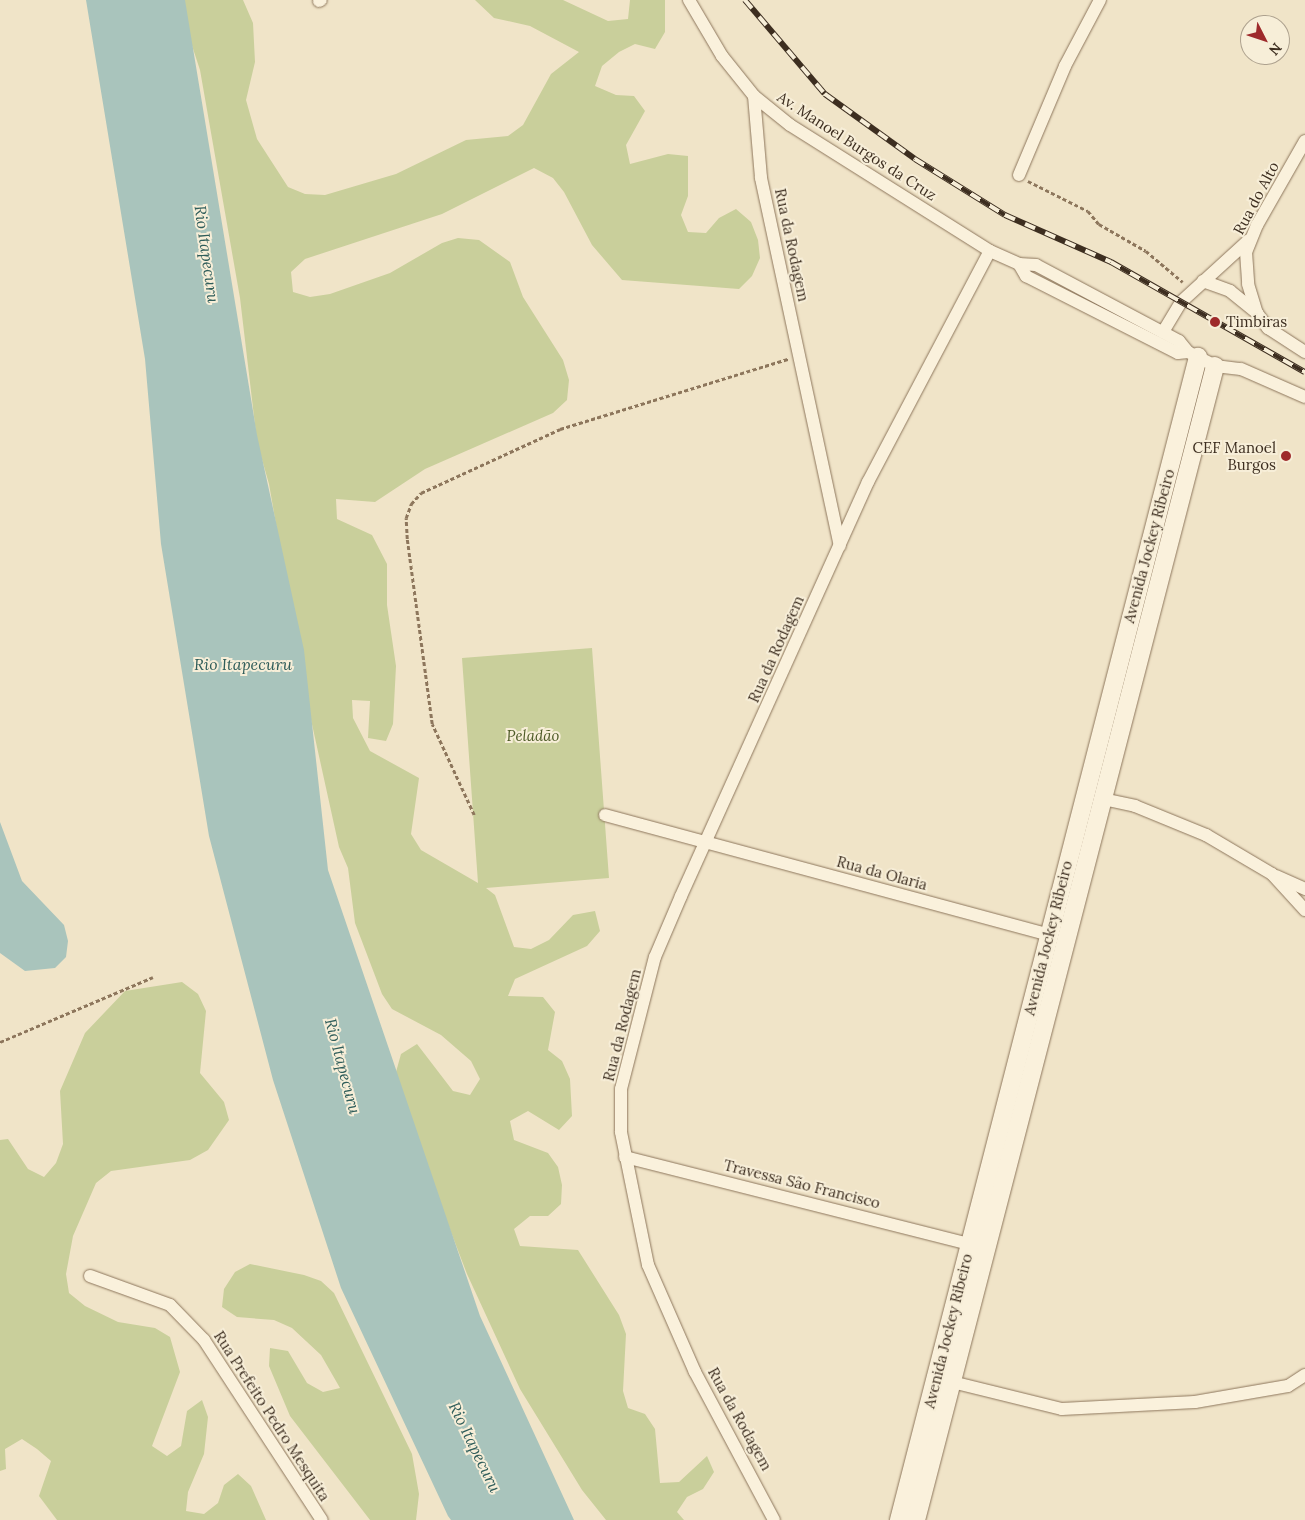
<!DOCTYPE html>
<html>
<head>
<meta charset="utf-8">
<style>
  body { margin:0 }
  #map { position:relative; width:1305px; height:1520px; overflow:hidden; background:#f0e4c8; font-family:Lora,serif }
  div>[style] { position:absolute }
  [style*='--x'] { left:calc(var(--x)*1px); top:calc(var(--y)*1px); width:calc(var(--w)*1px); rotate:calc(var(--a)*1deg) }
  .green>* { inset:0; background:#c9cf9b }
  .water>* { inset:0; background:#a9c4bc }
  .path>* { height:2.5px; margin-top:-1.25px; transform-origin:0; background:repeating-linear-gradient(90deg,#8d765c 0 4px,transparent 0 6.5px) }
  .roads { filter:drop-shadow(0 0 1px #8d765c) drop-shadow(0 0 1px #8d765c) }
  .street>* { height:12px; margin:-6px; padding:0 6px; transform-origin:6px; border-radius:6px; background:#faf1dc }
  .secondary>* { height:18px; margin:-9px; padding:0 9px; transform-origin:9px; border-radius:9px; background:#faf1dc }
  .rail>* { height:5.5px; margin-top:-2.75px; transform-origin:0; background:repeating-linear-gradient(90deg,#f7eed8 0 11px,#3d2e20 0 22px); box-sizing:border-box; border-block:1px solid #3d2e20 }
  .dots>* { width:14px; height:14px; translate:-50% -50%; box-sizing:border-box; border:2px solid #f7eed8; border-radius:50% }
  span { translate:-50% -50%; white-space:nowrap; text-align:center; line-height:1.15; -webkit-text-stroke:4px #f7eed8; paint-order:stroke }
  .street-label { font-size:15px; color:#3d2e20 }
  .poi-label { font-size:15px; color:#3d2e20 }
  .left { translate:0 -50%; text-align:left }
  .right { translate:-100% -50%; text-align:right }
  .park-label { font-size:15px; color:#4d5a26; font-style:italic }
  .water-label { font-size:16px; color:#2f5d5a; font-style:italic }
  .north { position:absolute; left:1240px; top:15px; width:50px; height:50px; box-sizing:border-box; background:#f7eed8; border:1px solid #ada18e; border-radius:50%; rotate:131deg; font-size:14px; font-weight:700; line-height:20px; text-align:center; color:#3d2e20 }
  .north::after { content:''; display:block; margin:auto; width:18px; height:22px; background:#9e2a2b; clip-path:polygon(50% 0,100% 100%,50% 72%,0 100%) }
</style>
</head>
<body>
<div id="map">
  <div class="green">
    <i style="clip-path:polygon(177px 0,243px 0,253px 23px,255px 62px,246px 100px,257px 139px,288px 187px,305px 194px,325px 195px,396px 174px,466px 140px,508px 136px,523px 125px,551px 74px,579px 52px,530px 26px,494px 18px,475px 0,563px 0,608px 21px,628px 19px,630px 0,665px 0,665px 32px,655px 49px,635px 44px,619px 52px,602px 66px,595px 86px,616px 95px,634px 96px,645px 111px,626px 145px,630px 164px,668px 154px,688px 156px,688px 196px,681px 215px,688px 232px,706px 233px,719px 218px,736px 209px,751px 222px,758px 240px,760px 258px,752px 276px,739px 289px,622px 280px,592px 245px,564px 192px,553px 178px,534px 168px,442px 214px,305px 259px,291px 272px,293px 292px,310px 297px,330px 294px,390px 273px,442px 243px,458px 238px,479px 240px,510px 262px,523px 297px,563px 360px,569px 380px,567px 400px,553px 413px,425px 469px,375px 502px,336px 499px,337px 519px,372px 535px,387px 564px,387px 605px,396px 666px,393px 724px,386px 741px,368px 738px,370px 701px,352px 700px,353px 718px,370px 751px,419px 778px,411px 834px,421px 850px,478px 883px,462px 658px,592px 648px,609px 878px,486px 888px,495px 895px,514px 947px,531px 949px,549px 940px,573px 915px,595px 911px,600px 931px,587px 946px,515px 979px,508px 996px,543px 997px,555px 1012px,548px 1050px,562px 1061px,570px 1079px,572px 1116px,559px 1130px,528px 1111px,510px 1121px,514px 1140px,548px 1153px,558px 1167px,562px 1185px,561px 1204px,548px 1216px,530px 1216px,514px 1229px,520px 1246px,578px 1250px,619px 1315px,626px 1334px,623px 1391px,628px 1408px,645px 1414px,655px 1429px,660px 1483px,679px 1482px,707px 1456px,714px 1472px,703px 1489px,687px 1497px,677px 1512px,684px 1520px,606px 1520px,582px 1490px,520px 1389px,467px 1274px,425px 1164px,396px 1072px,401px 1054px,417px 1044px,453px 1091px,470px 1095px,480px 1079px,471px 1061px,441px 1035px,392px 1009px,382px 994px,355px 923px,348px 868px,339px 847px,306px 697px,269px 484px,257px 442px,240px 298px,200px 70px)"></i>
    <i style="clip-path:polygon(182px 982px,198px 994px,206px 1011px,200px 1073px,224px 1102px,229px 1120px,208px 1150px,190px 1160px,111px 1171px,96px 1183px,73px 1236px,66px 1274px,69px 1293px,85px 1306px,118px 1322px,155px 1328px,170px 1337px,180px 1372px,152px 1446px,167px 1456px,181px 1446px,187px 1411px,202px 1400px,208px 1417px,204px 1454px,188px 1492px,186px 1511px,204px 1514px,218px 1503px,224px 1485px,238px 1474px,251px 1486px,266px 1520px,57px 1520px,39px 1496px,51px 1461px,37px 1449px,22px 1439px,5px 1449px,6px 1469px,0 1471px,0 1140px,8px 1139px,28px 1169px,44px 1177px,56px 1163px,63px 1144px,60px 1091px,85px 1033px,125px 991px)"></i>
    <i style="clip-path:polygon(250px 1264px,304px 1275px,321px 1281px,334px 1293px,412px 1454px,419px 1494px,416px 1520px,370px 1520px,290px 1416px,269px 1366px,270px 1348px,288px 1351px,307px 1383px,323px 1392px,340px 1388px,321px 1355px,292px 1328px,274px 1320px,237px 1317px,222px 1307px,224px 1289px,235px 1272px)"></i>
  </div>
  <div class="water">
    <i style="clip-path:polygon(86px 0,185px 0,257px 435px,304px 650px,328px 870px,480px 1316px,574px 1520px,451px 1520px,448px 1516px,341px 1288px,273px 1080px,209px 836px,161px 544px,145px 359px)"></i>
    <i style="clip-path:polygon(0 822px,22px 881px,64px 925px,68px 941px,66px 957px,55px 968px,25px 971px,0 953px)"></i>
  </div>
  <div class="path">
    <i style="--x:1028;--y:181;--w:67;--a:26.6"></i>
    <i style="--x:1088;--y:211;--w:17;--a:50"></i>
    <i style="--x:1099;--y:224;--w:54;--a:29.9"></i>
    <i style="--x:1146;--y:251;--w:48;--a:40"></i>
    <i style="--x:474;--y:815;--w:100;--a:-114.8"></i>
    <i style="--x:432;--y:724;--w:187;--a:-97.7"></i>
    <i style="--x:407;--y:539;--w:21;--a:-93"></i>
    <i style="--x:406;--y:518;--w:15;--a:-70"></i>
    <i style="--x:411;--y:504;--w:15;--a:-48"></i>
    <i style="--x:421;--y:493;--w:153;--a:-24.7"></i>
    <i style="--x:560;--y:429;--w:239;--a:-17.1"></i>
    <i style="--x:0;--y:1042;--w:166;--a:-23"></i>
  </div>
  <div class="roads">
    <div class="street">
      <i style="--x:689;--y:0;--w:65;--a:59.5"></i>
      <i style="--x:722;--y:56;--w:51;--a:51.3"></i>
      <i style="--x:754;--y:96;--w:46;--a:38.9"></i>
      <i style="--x:790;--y:125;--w:236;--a:32.2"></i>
      <i style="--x:990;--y:251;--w:32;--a:24"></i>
      <i style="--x:1019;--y:264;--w:17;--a:3"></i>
      <i style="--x:1036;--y:265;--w:162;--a:28"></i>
      <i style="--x:1179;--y:341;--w:14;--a:51"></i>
      <i style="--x:1188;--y:352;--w:30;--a:27"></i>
      <i style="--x:1215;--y:366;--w:26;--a:7"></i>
      <i style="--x:1241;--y:369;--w:70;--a:23.6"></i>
      <i style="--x:319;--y:1;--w:2;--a:-27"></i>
      <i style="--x:754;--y:96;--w:82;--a:85.1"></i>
      <i style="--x:761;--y:178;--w:376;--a:77.9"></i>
      <i style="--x:1305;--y:141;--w:97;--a:119.7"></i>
      <i style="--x:1257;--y:225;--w:29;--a:112"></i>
      <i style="--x:1246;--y:252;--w:32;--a:86"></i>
      <i style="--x:1248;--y:284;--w:30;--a:73"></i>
      <i style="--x:1257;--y:313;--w:19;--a:54"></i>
      <i style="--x:1268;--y:328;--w:44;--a:33"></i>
      <i style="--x:1019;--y:175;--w:118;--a:-67.1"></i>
      <i style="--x:1065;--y:66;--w:75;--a:-62.1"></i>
      <i style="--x:1019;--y:264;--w:14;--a:60"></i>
      <i style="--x:1026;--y:276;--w:170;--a:26.9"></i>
      <i style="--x:1178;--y:353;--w:10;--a:-6"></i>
      <i style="--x:1203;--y:281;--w:29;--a:20"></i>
      <i style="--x:1230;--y:291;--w:35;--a:39"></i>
      <i style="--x:1163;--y:332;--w:35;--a:-59"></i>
      <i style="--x:1181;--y:302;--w:92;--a:-42.4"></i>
      <i style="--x:1103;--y:799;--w:33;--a:12"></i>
      <i style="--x:1135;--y:806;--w:77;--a:22.2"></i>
      <i style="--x:1206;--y:835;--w:77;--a:30.6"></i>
      <i style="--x:1272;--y:874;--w:49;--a:47.5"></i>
      <i style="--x:605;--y:815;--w:460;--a:15.1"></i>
      <i style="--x:1276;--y:876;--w:32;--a:24"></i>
      <i style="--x:625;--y:1157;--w:356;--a:14.2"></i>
      <i style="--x:90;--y:1276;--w:85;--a:19.9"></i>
      <i style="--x:170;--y:1305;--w:49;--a:45.8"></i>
      <i style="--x:204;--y:1340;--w:215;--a:56.8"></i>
      <i style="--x:952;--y:1382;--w:113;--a:13.8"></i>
      <i style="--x:1062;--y:1409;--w:133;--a:-3"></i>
      <i style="--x:1195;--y:1402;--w:94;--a:-9.8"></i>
      <i style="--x:1288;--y:1386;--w:20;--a:-33"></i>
      <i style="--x:774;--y:1520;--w:168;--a:-118.1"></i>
      <i style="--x:695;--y:1372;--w:117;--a:-113.7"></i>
      <i style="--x:648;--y:1265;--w:136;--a:-101.5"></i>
      <i style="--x:621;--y:1132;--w:43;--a:-90"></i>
      <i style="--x:621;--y:1089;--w:136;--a:-75.6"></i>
      <i style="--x:655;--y:957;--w:66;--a:-66.9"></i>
      <i style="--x:681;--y:896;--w:454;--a:-65.7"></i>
      <i style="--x:868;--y:482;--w:261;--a:-62.2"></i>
    </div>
    <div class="secondary">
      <i style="--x:899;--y:1520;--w:1201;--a:-75.58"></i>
      <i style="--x:916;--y:1520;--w:1192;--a:-75.47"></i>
    </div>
  </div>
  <div class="rail">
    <i style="--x:745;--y:0;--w:123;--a:49.6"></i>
    <i style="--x:825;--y:94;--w:111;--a:35.8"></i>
    <i style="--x:915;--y:159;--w:106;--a:31.9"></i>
    <i style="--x:1005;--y:215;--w:116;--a:23.9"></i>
    <i style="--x:1111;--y:262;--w:223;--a:29.6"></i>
  </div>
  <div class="dots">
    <i style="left:1215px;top:322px;background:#9e2a2b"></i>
    <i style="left:1286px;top:456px;background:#9e2a2b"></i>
  </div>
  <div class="street-label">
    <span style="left:857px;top:146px;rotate:33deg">Av. Manoel Burgos da Cruz</span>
    <span style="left:1256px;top:198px;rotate:-62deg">Rua do Alto</span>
    <span style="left:792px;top:245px;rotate:78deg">Rua da Rodagem</span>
    <span style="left:1149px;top:546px;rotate:-75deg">Avenida Jockey Ribeiro</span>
    <span style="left:776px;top:649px;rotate:-66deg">Rua da Rodagem</span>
    <span style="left:882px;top:873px;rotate:15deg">Rua da Olaria</span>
    <span style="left:1048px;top:938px;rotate:-76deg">Avenida Jockey Ribeiro</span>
    <span style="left:622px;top:1025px;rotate:-76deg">Rua da Rodagem</span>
    <span style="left:802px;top:1184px;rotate:14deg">Travessa São Francisco</span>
    <span style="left:948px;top:1331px;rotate:-76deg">Avenida Jockey Ribeiro</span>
    <span style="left:272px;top:1416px;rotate:57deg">Rua Prefeito Pedro Mesquita</span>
    <span style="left:740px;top:1419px;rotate:61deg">Rua da Rodagem</span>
  </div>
  <div class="poi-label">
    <span class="left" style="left:1226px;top:322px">Timbiras</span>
    <span class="right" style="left:1276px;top:456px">CEF Manoel<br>Burgos</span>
  </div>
  <div class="park-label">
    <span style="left:533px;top:736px">Peladão</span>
  </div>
  <div class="water-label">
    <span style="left:207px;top:254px;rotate:82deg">Rio Itapecuru</span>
    <span style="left:243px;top:664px">Rio Itapecuru</span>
    <span style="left:343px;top:1066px;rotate:75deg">Rio Itapecuru</span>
    <span style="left:475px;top:1447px;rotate:64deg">Rio Itapecuru</span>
  </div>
  <div class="north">N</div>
</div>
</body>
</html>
